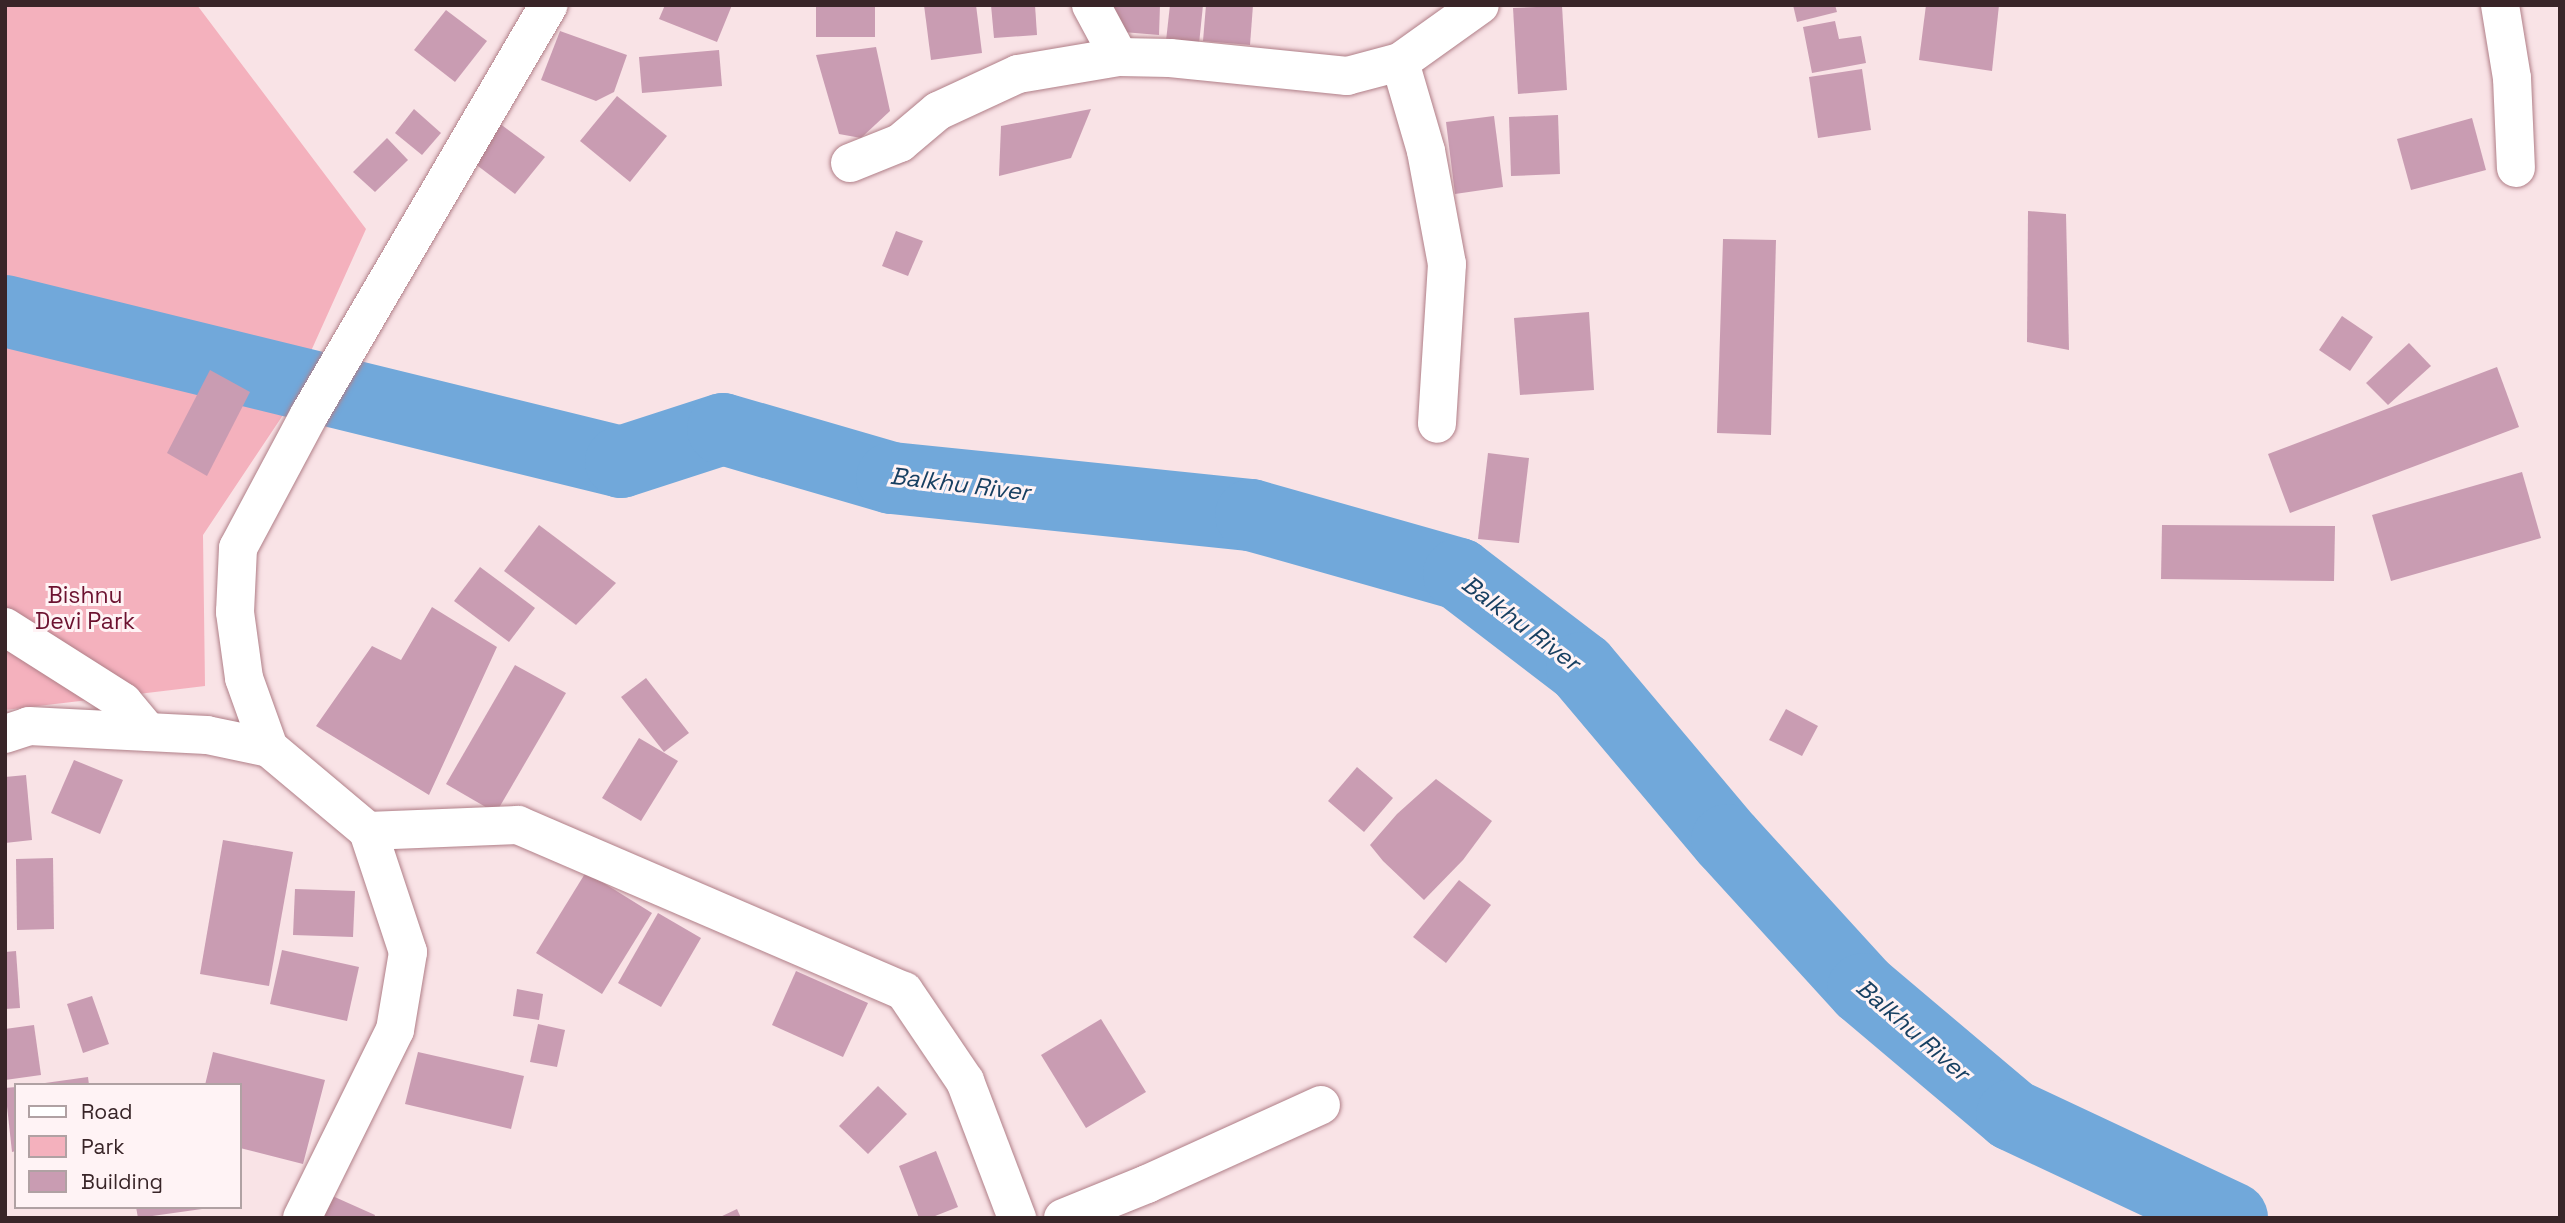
<!DOCTYPE html>
<html>
<head>
<meta charset="utf-8">
<style>
  body { margin:0 }
  #map { position:relative; width:2565px; height:1223px; overflow:hidden; background:#f9e3e6; font-family:"Space Grotesk",sans-serif }
  div>[style] { position:absolute }
  [style*='--x'] { left:calc(var(--x)*1px); top:calc(var(--y)*1px); width:calc(var(--w)*1px); rotate:calc(var(--a)*1deg) }
  .green>* { inset:0; background:#f4b1bd }
  .river>* { height:72px; margin:-36px; padding:0 36px; transform-origin:36px; border-radius:36px; background:#71a8da }
  .building>* { inset:0; background:#c99cb2 }
  .roads { filter:drop-shadow(0 0 2px #b07f88) drop-shadow(0 0 2px #b07f88) }
  .street>* { height:38px; margin:-19px; padding:0 19px; transform-origin:19px; border-radius:19px; background:#fff }
  .secondary>* { height:38px; margin:-19px; padding:0 19px; transform-origin:19px; border-radius:19px; background:#fff }
  span { translate:-50% -50%; white-space:nowrap; text-align:center; line-height:1.15; -webkit-text-stroke:6px #fff3f5; paint-order:stroke }
  .park-label { font-size:23px; color:#6c1230 }
  .water-label { font-size:24px; color:#184062; font-style:italic }
  .frame { position:absolute; inset:0; border:7px solid #392528; pointer-events:none }
  .legend { position:absolute; left:14px; top:1083px; width:228px; height:126px; box-sizing:border-box; background:#fff3f5; border:2px solid #b0a1a3; margin:0; padding:9px 12px; list-style:none; font-size:21px; color:#392528 }
  .legend li { display:flex; align-items:center; gap:14px; height:35px }
  .legend b { width:35px; border:2px solid #b0a1a3 }
</style>
</head>
<body>
<div id="map">
  <div class="green">
    <i style="clip-path:polygon(5px 5px,197px 5px,366px 229px,307px 360px,293px 400px,203px 535px,205px 686px,5px 710px)"></i>
  </div>
  <div class="river">
    <i style="--x:5;--y:311;--w:634;--a:13.77"></i>
    <i style="--x:621;--y:462;--w:107;--a:-17.9"></i>
    <i style="--x:723;--y:429;--w:176;--a:16.2"></i>
    <i style="--x:892;--y:478;--w:361;--a:5.9"></i>
    <i style="--x:1251;--y:515;--w:216;--a:15.8"></i>
    <i style="--x:1459;--y:574;--w:155;--a:37.4"></i>
    <i style="--x:1582;--y:668;--w:225;--a:49.9"></i>
    <i style="--x:1727;--y:840;--w:202;--a:47.6"></i>
    <i style="--x:1863;--y:989;--w:195;--a:40.2"></i>
    <i style="--x:2012;--y:1115;--w:243;--a:25.1"></i>
  </div>
  <div class="building">
    <i style="clip-path:polygon(665px 5px,732px 5px,717px 42px,659px 19px)"></i>
    <i style="clip-path:polygon(816px 5px,875px 5px,875px 37px,816px 37px)"></i>
    <i style="clip-path:polygon(924px 5px,976px 5px,982px 53px,931px 60px)"></i>
    <i style="clip-path:polygon(991px 5px,1035px 5px,1037px 35px,994px 38px)"></i>
    <i style="clip-path:polygon(1112px 5px,1160px 5px,1159px 35px,1111px 31px)"></i>
    <i style="clip-path:polygon(1170px 5px,1203px 5px,1199px 44px,1166px 41px)"></i>
    <i style="clip-path:polygon(1206px 5px,1253px 5px,1250px 45px,1203px 41px)"></i>
    <i style="clip-path:polygon(1793px 5px,1835px 5px,1837px 12px,1797px 22px)"></i>
    <i style="clip-path:polygon(1926px 5px,1999px 5px,1992px 71px,1919px 60px)"></i>
    <i style="clip-path:polygon(1562px 6px,1567px 90px,1518px 94px,1513px 8px)"></i>
    <i style="clip-path:polygon(446px 10px,487px 41px,455px 82px,414px 50px)"></i>
    <i style="clip-path:polygon(1835px 21px,1839px 39px,1861px 36px,1866px 63px,1812px 73px,1803px 27px)"></i>
    <i style="clip-path:polygon(560px 31px,627px 55px,614px 92px,596px 101px,541px 80px)"></i>
    <i style="clip-path:polygon(876px 47px,890px 111px,861px 138px,839px 134px,816px 55px)"></i>
    <i style="clip-path:polygon(719px 50px,722px 86px,642px 93px,639px 57px)"></i>
    <i style="clip-path:polygon(1862px 69px,1871px 130px,1818px 138px,1809px 77px)"></i>
    <i style="clip-path:polygon(617px 96px,667px 136px,630px 182px,580px 141px)"></i>
    <i style="clip-path:polygon(414px 109px,441px 133px,422px 155px,395px 133px)"></i>
    <i style="clip-path:polygon(1091px 109px,1071px 158px,999px 176px,1001px 126px)"></i>
    <i style="clip-path:polygon(1558px 115px,1560px 174px,1511px 176px,1509px 117px)"></i>
    <i style="clip-path:polygon(1494px 116px,1503px 187px,1455px 194px,1446px 122px)"></i>
    <i style="clip-path:polygon(2472px 118px,2486px 170px,2411px 190px,2397px 139px)"></i>
    <i style="clip-path:polygon(499px 123px,545px 157px,515px 194px,470px 160px)"></i>
    <i style="clip-path:polygon(387px 138px,408px 160px,375px 192px,353px 172px)"></i>
    <i style="clip-path:polygon(2028px 211px,2066px 214px,2069px 350px,2027px 342px)"></i>
    <i style="clip-path:polygon(896px 231px,923px 241px,908px 276px,882px 266px)"></i>
    <i style="clip-path:polygon(1723px 239px,1776px 240px,1771px 435px,1717px 433px)"></i>
    <i style="clip-path:polygon(1589px 312px,1594px 390px,1520px 395px,1514px 318px)"></i>
    <i style="clip-path:polygon(2342px 316px,2373px 337px,2350px 371px,2319px 350px)"></i>
    <i style="clip-path:polygon(2409px 343px,2431px 366px,2388px 405px,2366px 383px)"></i>
    <i style="clip-path:polygon(2497px 367px,2519px 427px,2290px 513px,2268px 454px)"></i>
    <i style="clip-path:polygon(210px 370px,250px 392px,207px 476px,167px 453px)"></i>
    <i style="clip-path:polygon(1488px 453px,1529px 458px,1519px 543px,1478px 539px)"></i>
    <i style="clip-path:polygon(2522px 472px,2541px 538px,2391px 581px,2372px 515px)"></i>
    <i style="clip-path:polygon(539px 525px,616px 583px,576px 625px,504px 571px)"></i>
    <i style="clip-path:polygon(2162px 525px,2335px 526px,2334px 581px,2161px 579px)"></i>
    <i style="clip-path:polygon(480px 567px,535px 608px,509px 642px,454px 601px)"></i>
    <i style="clip-path:polygon(432px 607px,497px 647px,429px 795px,316px 726px,372px 646px,401px 660px)"></i>
    <i style="clip-path:polygon(515px 665px,566px 693px,496px 813px,446px 784px)"></i>
    <i style="clip-path:polygon(646px 678px,689px 733px,664px 752px,621px 697px)"></i>
    <i style="clip-path:polygon(1786px 709px,1818px 726px,1802px 756px,1769px 740px)"></i>
    <i style="clip-path:polygon(639px 738px,678px 761px,641px 821px,602px 798px)"></i>
    <i style="clip-path:polygon(74px 760px,123px 780px,100px 834px,51px 813px)"></i>
    <i style="clip-path:polygon(1357px 767px,1393px 798px,1364px 832px,1328px 801px)"></i>
    <i style="clip-path:polygon(26px 775px,32px 840px,5px 843px,5px 777px)"></i>
    <i style="clip-path:polygon(1436px 779px,1492px 821px,1463px 860px,1424px 900px,1383px 861px,1370px 845px,1397px 814px)"></i>
    <i style="clip-path:polygon(223px 840px,293px 852px,269px 986px,200px 974px)"></i>
    <i style="clip-path:polygon(53px 858px,54px 929px,17px 930px,16px 859px)"></i>
    <i style="clip-path:polygon(586px 872px,652px 913px,602px 994px,536px 953px)"></i>
    <i style="clip-path:polygon(1459px 880px,1491px 905px,1446px 963px,1413px 937px)"></i>
    <i style="clip-path:polygon(295px 889px,355px 891px,353px 937px,293px 935px)"></i>
    <i style="clip-path:polygon(658px 913px,701px 938px,661px 1007px,618px 983px)"></i>
    <i style="clip-path:polygon(282px 950px,359px 967px,347px 1021px,270px 1004px)"></i>
    <i style="clip-path:polygon(16px 951px,20px 1008px,5px 1009px,5px 952px)"></i>
    <i style="clip-path:polygon(796px 971px,868px 1003px,843px 1057px,772px 1025px)"></i>
    <i style="clip-path:polygon(517px 989px,543px 994px,539px 1020px,513px 1016px)"></i>
    <i style="clip-path:polygon(92px 996px,109px 1044px,83px 1053px,67px 1004px)"></i>
    <i style="clip-path:polygon(1101px 1019px,1146px 1092px,1086px 1128px,1041px 1055px)"></i>
    <i style="clip-path:polygon(538px 1024px,565px 1030px,557px 1067px,530px 1062px)"></i>
    <i style="clip-path:polygon(34px 1025px,41px 1075px,5px 1080px,5px 1029px)"></i>
    <i style="clip-path:polygon(213px 1052px,325px 1080px,303px 1164px,240px 1148px,240px 1085px,205px 1085px)"></i>
    <i style="clip-path:polygon(418px 1052px,524px 1076px,511px 1129px,405px 1104px)"></i>
    <i style="clip-path:polygon(88px 1077px,89px 1085px,45px 1085px,45px 1083px)"></i>
    <i style="clip-path:polygon(878px 1086px,907px 1114px,868px 1154px,839px 1126px)"></i>
    <i style="clip-path:polygon(16px 1087px,16px 1151px,12px 1152px,5px 1088px)"></i>
    <i style="clip-path:polygon(936px 1151px,958px 1207px,930px 1218px,919px 1218px,899px 1166px)"></i>
    <i style="clip-path:polygon(328px 1194px,375px 1215px,374px 1218px,318px 1218px)"></i>
    <i style="clip-path:polygon(136px 1207px,202px 1207px,202px 1209px,138px 1218px)"></i>
    <i style="clip-path:polygon(737px 1209px,741px 1218px,718px 1218px)"></i>
  </div>
  <div class="roads">
    <div class="street">
      <i style="--x:1091;--y:5;--w:59;--a:61.7"></i>
      <i style="--x:1119;--y:57;--w:51;--a:1.1"></i>
      <i style="--x:1170;--y:58;--w:178;--a:5.8"></i>
      <i style="--x:1347;--y:76;--w:55;--a:-14.8"></i>
      <i style="--x:1400;--y:62;--w:98;--a:-35.5"></i>
      <i style="--x:2500;--y:5;--w:74;--a:80.7"></i>
      <i style="--x:2512;--y:78;--w:90;--a:87.5"></i>
      <i style="--x:1400;--y:62;--w:93;--a:73.7"></i>
      <i style="--x:1426;--y:151;--w:115;--a:79.5"></i>
      <i style="--x:1447;--y:264;--w:160;--a:93.6"></i>
      <i style="--x:850;--y:163;--w:54;--a:-21.8"></i>
      <i style="--x:900;--y:143;--w:50;--a:-40.1"></i>
      <i style="--x:938;--y:111;--w:88;--a:-24.8"></i>
      <i style="--x:1018;--y:74;--w:102;--a:-9.6"></i>
      <i style="--x:5;--y:627;--w:140;--a:32.4"></i>
      <i style="--x:123;--y:702;--w:39;--a:50"></i>
      <i style="--x:5;--y:734;--w:25;--a:-18"></i>
      <i style="--x:29;--y:726;--w:178;--a:2.9"></i>
      <i style="--x:207;--y:735;--w:63;--a:11.8"></i>
      <i style="--x:368;--y:831;--w:150;--a:-2.3"></i>
      <i style="--x:518;--y:825;--w:420;--a:23.3"></i>
      <i style="--x:904;--y:991;--w:109;--a:55.9"></i>
      <i style="--x:965;--y:1081;--w:147;--a:69.2"></i>
      <i style="--x:1063;--y:1218;--w:91;--a:-22"></i>
      <i style="--x:1147;--y:1184;--w:191;--a:-24.4"></i>
    </div>
    <div class="secondary">
      <i style="--x:302;--y:1218;--w:210;--a:-63.7"></i>
      <i style="--x:395;--y:1030;--w:79;--a:-80.5"></i>
      <i style="--x:408;--y:952;--w:127;--a:-108.3"></i>
      <i style="--x:368;--y:831;--w:129;--a:-140"></i>
      <i style="--x:269;--y:748;--w:74;--a:-109.7"></i>
      <i style="--x:244;--y:678;--w:67;--a:-97.8"></i>
      <i style="--x:235;--y:612;--w:64;--a:-87.3"></i>
      <i style="--x:238;--y:548;--w:151;--a:-61.9"></i>
      <i style="--x:309;--y:415;--w:475;--a:-59.7"></i>
    </div>
  </div>
  <div class="park-label">
    <span style="left:85px;top:608px">Bishnu<br>Devi Park</span>
  </div>
  <div class="water-label">
    <span style="left:960px;top:484px;rotate:7deg">Balkhu River</span>
    <span style="left:1521px;top:623px;rotate:37deg">Balkhu River</span>
    <span style="left:1913px;top:1030px;rotate:41deg">Balkhu River</span>
  </div>
  <div class="frame"></div>
  <ul class="legend">
  <li><b style="height:9px;background:#fff"></b>Road</li>
  <li><b style="height:19px;background:#f4b1bd"></b>Park</li>
  <li><b style="height:19px;background:#c99cb2"></b>Building</li>
  </ul>
</div>
</body>
</html>
